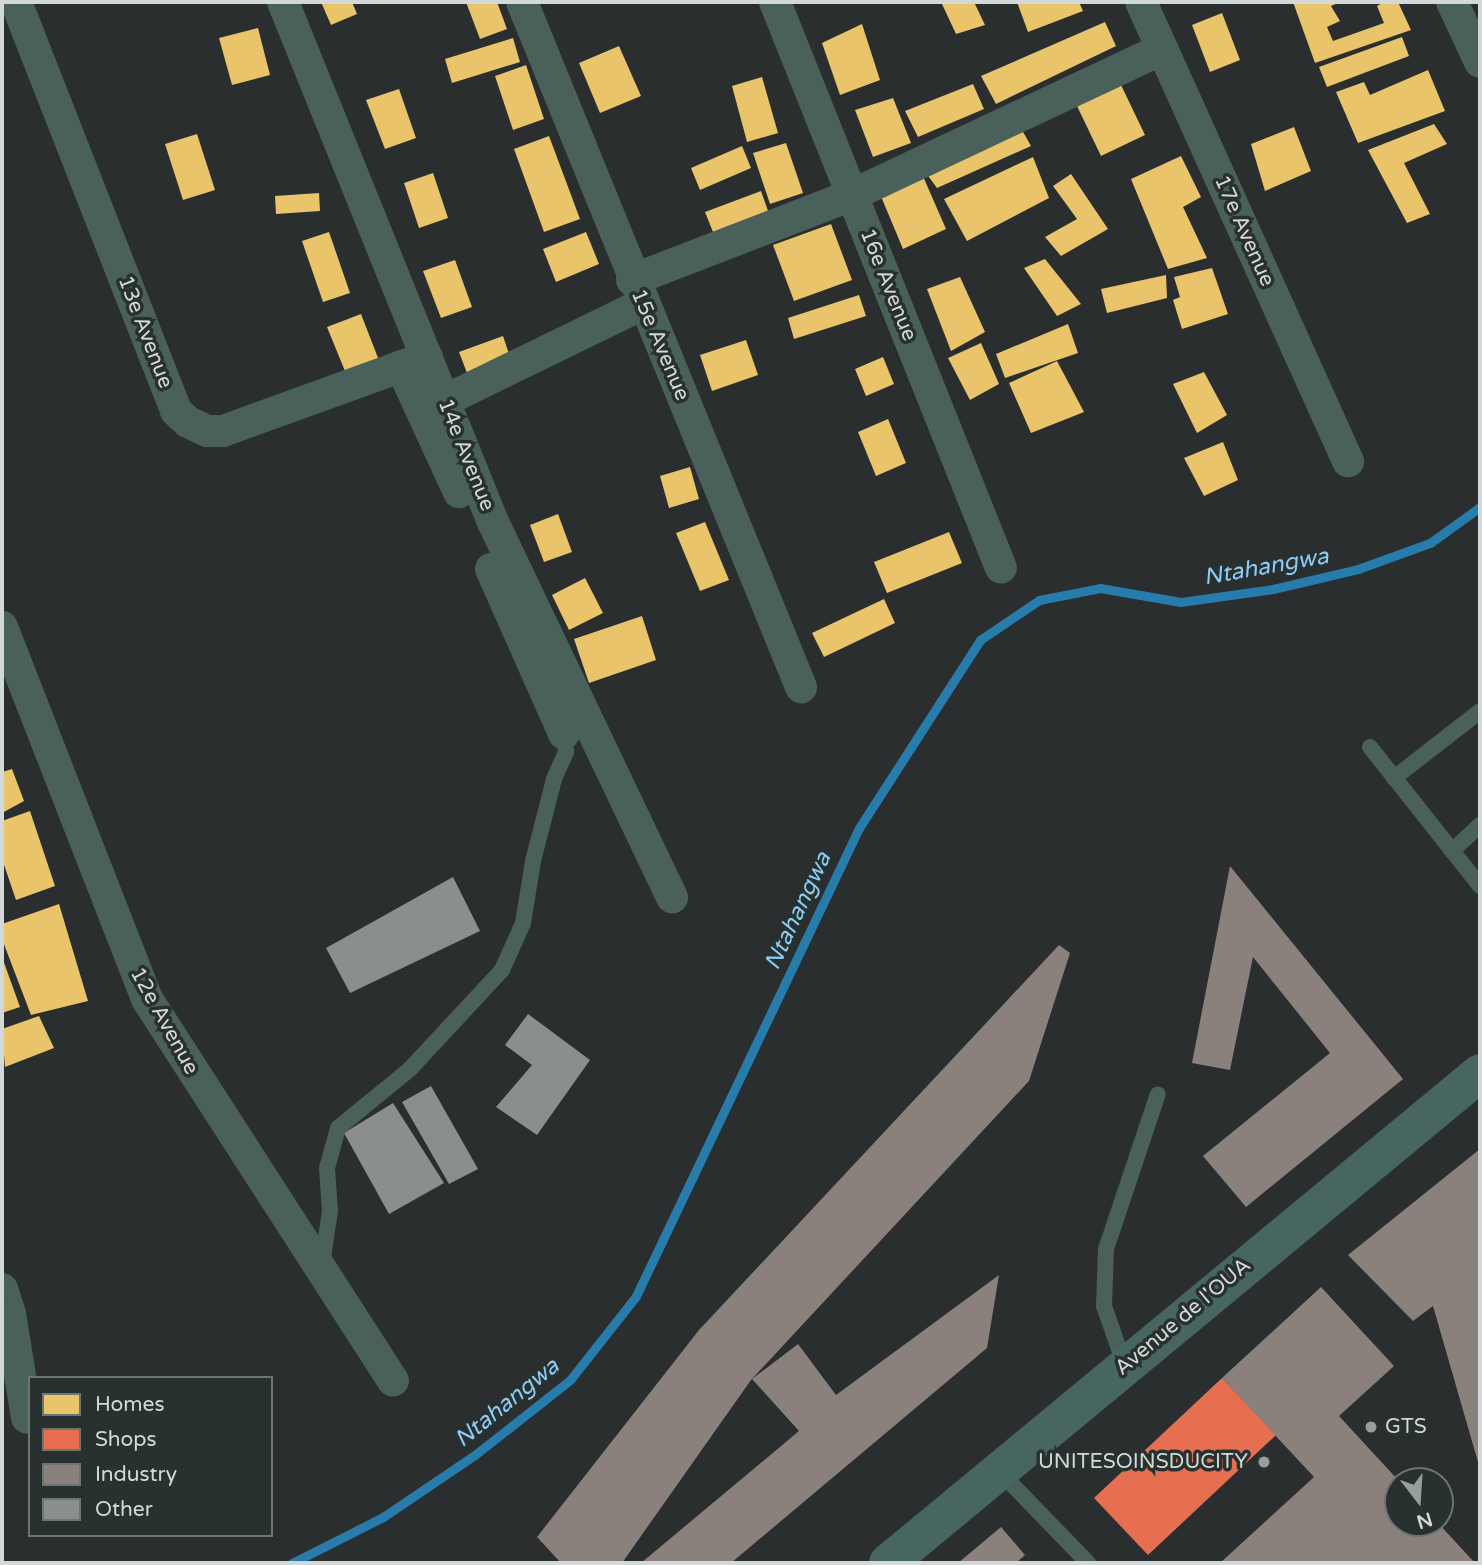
<!DOCTYPE html>
<html>
<head>
<meta charset="utf-8">
<style>
  body { margin:0 }
  #map { position:relative; width:1482px; height:1565px; overflow:hidden; background:#2a2e2e; font-family:"Varela Round",sans-serif }
  div>[style] { position:absolute }
  [style*='--x'] { left:calc(var(--x)*1px); top:calc(var(--y)*1px); width:calc(var(--w)*1px); rotate:calc(var(--a)*1deg) }
  .homes>* { inset:0; background:#e9c46a }
  .shops>* { inset:0; background:#e76f51 }
  .industry>* { inset:0; background:#8a817c }
  .stream>* { height:9px; margin:-4.5px; padding:0 4.5px; transform-origin:4.5px; border-radius:4.5px; background:#277cab }
  .building>* { inset:0; background:#8b8e8f }
  .lane>* { height:16px; margin:-8px; padding:0 8px; transform-origin:8px; border-radius:8px; background:#49605b }
  .street>* { height:32px; margin:-16px; padding:0 16px; transform-origin:16px; border-radius:16px; background:#49605b }
  .primary>* { height:38px; margin:-19px; padding:0 19px; transform-origin:19px; border-radius:19px; background:#476660 }
  .dots>* { width:19px; height:19px; translate:-50% -50%; box-sizing:border-box; border:4px solid #283030; border-radius:50% }
  span { translate:-50% -50%; white-space:nowrap; text-align:center; line-height:1.15; -webkit-text-stroke:7px #283030; paint-order:stroke }
  .street-label { font-size:21px; color:#d3d9d9 }
  .poi-label { font-size:21px; color:#d3d9d9 }
  .left { translate:0 -50%; text-align:left }
  .right { translate:-100% -50%; text-align:right }
  .water-label { font-size:23px; color:#8dccf5; font-style:italic }
  .frame { position:absolute; inset:0; border:4px solid #d3d9d9; pointer-events:none }
  .legend { position:absolute; left:28px; top:1376px; width:245px; height:161px; box-sizing:border-box; background:#283030; border:2px solid #6c7474; margin:0; padding:9px 12px; list-style:none; font-size:21px; color:#d3d9d9 }
  .legend li { display:flex; align-items:center; gap:14px; height:35px }
  .legend b { width:35px; border:2px solid #6c7474 }
  .north { position:absolute; left:1384px; top:1467px; width:70px; height:70px; box-sizing:border-box; background:#283030; border:2px solid #6c7474; border-radius:50%; rotate:163deg; font-size:19px; font-weight:700; line-height:28px; text-align:center; color:#d3d9d9 }
  .north::after { content:''; display:block; margin:auto; width:24px; height:32px; background:#989d9d; clip-path:polygon(50% 0,100% 100%,50% 72%,0 100%) }
</style>
</head>
<body>
<div id="map">
  <div class="homes">
    <i style="clip-path:polygon(321px 2px,352px 2px,357px 14px,331px 25px)"></i>
    <i style="clip-path:polygon(466px 2px,497px 2px,507px 29px,480px 39px)"></i>
    <i style="clip-path:polygon(941px 2px,974px 2px,985px 25px,956px 34px)"></i>
    <i style="clip-path:polygon(1017px 2px,1079px 2px,1083px 11px,1028px 32px)"></i>
    <i style="clip-path:polygon(1293px 2px,1340px 2px,1331px 6px,1340px 21px,1327px 27px,1333px 41px,1384px 23px,1377px 6px,1384px 2px,1398px 2px,1411px 30px,1315px 63px)"></i>
    <i style="clip-path:polygon(1222px 13px,1240px 60px,1210px 72px,1192px 25px)"></i>
    <i style="clip-path:polygon(1105px 22px,1116px 46px,996px 104px,981px 76px)"></i>
    <i style="clip-path:polygon(862px 24px,880px 80px,840px 95px,822px 43px)"></i>
    <i style="clip-path:polygon(258px 28px,270px 75px,232px 85px,219px 38px)"></i>
    <i style="clip-path:polygon(1402px 37px,1409px 56px,1327px 87px,1319px 67px)"></i>
    <i style="clip-path:polygon(513px 38px,520px 62px,452px 83px,445px 59px)"></i>
    <i style="clip-path:polygon(619px 46px,641px 96px,600px 113px,579px 63px)"></i>
    <i style="clip-path:polygon(526px 65px,544px 119px,513px 130px,495px 76px)"></i>
    <i style="clip-path:polygon(1428px 70px,1445px 111px,1358px 143px,1336px 92px,1364px 82px,1370px 95px)"></i>
    <i style="clip-path:polygon(762px 77px,778px 133px,747px 142px,732px 86px)"></i>
    <i style="clip-path:polygon(973px 84px,984px 109px,918px 137px,905px 111px)"></i>
    <i style="clip-path:polygon(1121px 85px,1145px 135px,1101px 156px,1077px 106px)"></i>
    <i style="clip-path:polygon(399px 89px,416px 138px,385px 149px,366px 100px)"></i>
    <i style="clip-path:polygon(893px 98px,911px 143px,873px 157px,855px 110px)"></i>
    <i style="clip-path:polygon(1018px 123px,1031px 146px,937px 188px,923px 169px)"></i>
    <i style="clip-path:polygon(1434px 124px,1447px 144px,1404px 163px,1430px 214px,1407px 223px,1368px 150px)"></i>
    <i style="clip-path:polygon(1294px 127px,1311px 171px,1265px 191px,1251px 144px)"></i>
    <i style="clip-path:polygon(197px 134px,215px 190px,183px 200px,165px 144px)"></i>
    <i style="clip-path:polygon(549px 136px,580px 219px,544px 232px,514px 149px)"></i>
    <i style="clip-path:polygon(786px 143px,803px 193px,770px 204px,753px 153px)"></i>
    <i style="clip-path:polygon(742px 146px,751px 168px,700px 190px,691px 168px)"></i>
    <i style="clip-path:polygon(1181px 156px,1201px 197px,1183px 207px,1207px 258px,1168px 269px,1131px 179px)"></i>
    <i style="clip-path:polygon(1033px 157px,1049px 198px,967px 241px,944px 199px)"></i>
    <i style="clip-path:polygon(433px 173px,448px 218px,419px 228px,404px 183px)"></i>
    <i style="clip-path:polygon(922px 174px,946px 229px,903px 249px,880px 194px)"></i>
    <i style="clip-path:polygon(1071px 174px,1108px 229px,1061px 256px,1045px 237px,1077px 219px,1053px 186px)"></i>
    <i style="clip-path:polygon(761px 191px,768px 211px,713px 232px,705px 212px)"></i>
    <i style="clip-path:polygon(319px 193px,320px 211px,276px 214px,275px 196px)"></i>
    <i style="clip-path:polygon(831px 224px,852px 280px,794px 301px,773px 245px)"></i>
    <i style="clip-path:polygon(329px 232px,350px 293px,323px 302px,302px 241px)"></i>
    <i style="clip-path:polygon(586px 232px,599px 264px,556px 282px,543px 249px)"></i>
    <i style="clip-path:polygon(1045px 259px,1081px 304px,1057px 316px,1024px 268px)"></i>
    <i style="clip-path:polygon(455px 260px,472px 307px,441px 318px,423px 271px)"></i>
    <i style="clip-path:polygon(1212px 268px,1228px 314px,1182px 329px,1173px 300px,1180px 297px,1174px 277px)"></i>
    <i style="clip-path:polygon(1166px 275px,1167px 298px,1107px 313px,1101px 289px)"></i>
    <i style="clip-path:polygon(960px 277px,985px 332px,951px 351px,927px 289px)"></i>
    <i style="clip-path:polygon(859px 295px,866px 316px,794px 339px,788px 318px)"></i>
    <i style="clip-path:polygon(361px 314px,380px 363px,347px 376px,327px 327px)"></i>
    <i style="clip-path:polygon(1068px 324px,1078px 353px,1005px 378px,996px 354px)"></i>
    <i style="clip-path:polygon(503px 336px,510px 357px,467px 373px,459px 352px)"></i>
    <i style="clip-path:polygon(746px 340px,758px 375px,712px 391px,700px 355px)"></i>
    <i style="clip-path:polygon(981px 343px,999px 384px,970px 400px,948px 358px)"></i>
    <i style="clip-path:polygon(883px 357px,894px 384px,866px 396px,855px 369px)"></i>
    <i style="clip-path:polygon(1057px 361px,1084px 412px,1031px 433px,1009px 383px)"></i>
    <i style="clip-path:polygon(1204px 372px,1227px 415px,1197px 433px,1173px 384px)"></i>
    <i style="clip-path:polygon(888px 419px,906px 463px,876px 476px,858px 432px)"></i>
    <i style="clip-path:polygon(1223px 442px,1238px 480px,1204px 496px,1184px 458px)"></i>
    <i style="clip-path:polygon(690px 467px,699px 499px,669px 508px,660px 476px)"></i>
    <i style="clip-path:polygon(558px 514px,572px 552px,544px 562px,530px 525px)"></i>
    <i style="clip-path:polygon(705px 522px,729px 580px,700px 591px,676px 533px)"></i>
    <i style="clip-path:polygon(949px 532px,962px 563px,887px 593px,874px 562px)"></i>
    <i style="clip-path:polygon(585px 578px,603px 613px,569px 630px,552px 595px)"></i>
    <i style="clip-path:polygon(884px 599px,895px 623px,824px 657px,812px 633px)"></i>
    <i style="clip-path:polygon(642px 616px,656px 660px,589px 683px,574px 639px)"></i>
    <i style="clip-path:polygon(12px 769px,24px 801px,2px 813px,2px 772px)"></i>
    <i style="clip-path:polygon(30px 811px,55px 886px,16px 900px,2px 859px,2px 821px)"></i>
    <i style="clip-path:polygon(59px 904px,88px 1001px,31px 1015px,2px 939px,2px 924px)"></i>
    <i style="clip-path:polygon(2px 957px,20px 1007px,2px 1013px)"></i>
    <i style="clip-path:polygon(39px 1016px,54px 1048px,5px 1067px,2px 1029px)"></i>
  </div>
  <div class="shops">
    <i style="clip-path:polygon(1222px 1378px,1276px 1435px,1148px 1555px,1094px 1498px)"></i>
  </div>
  <div class="industry">
    <i style="clip-path:polygon(1230px 866px,1403px 1079px,1246px 1207px,1203px 1156px,1330px 1053px,1253px 957px,1230px 1070px,1192px 1063px)"></i>
    <i style="clip-path:polygon(1059px 945px,1070px 953px,1029px 1081px,751px 1380px,622px 1563px,561px 1563px,537px 1537px,699px 1330px)"></i>
    <i style="clip-path:polygon(1480px 1149px,1480px 1469px,1433px 1306px,1413px 1321px,1348px 1255px)"></i>
    <i style="clip-path:polygon(999px 1275px,987px 1348px,731px 1563px,641px 1563px,799px 1431px,752px 1379px,798px 1344px,836px 1395px)"></i>
    <i style="clip-path:polygon(1321px 1287px,1394px 1366px,1339px 1416px,1398px 1480px,1398px 1523px,1438px 1523px,1475px 1563px,1220px 1563px,1314px 1477px,1222px 1378px)"></i>
    <i style="clip-path:polygon(1001px 1527px,1025px 1555px,1016px 1563px,958px 1563px)"></i>
  </div>
  <div class="stream">
    <i style="--x:292;--y:1563;--w:102;--a:-26.8"></i>
    <i style="--x:383;--y:1517;--w:112;--a:-34.1"></i>
    <i style="--x:476;--y:1454;--w:120;--a:-38.2"></i>
    <i style="--x:570;--y:1380;--w:107;--a:-51.8"></i>
    <i style="--x:636;--y:1296;--w:518;--a:-64.52"></i>
    <i style="--x:859;--y:828;--w:224;--a:-57.2"></i>
    <i style="--x:980;--y:640;--w:71;--a:-34.1"></i>
    <i style="--x:1039;--y:600;--w:62;--a:-11.1"></i>
    <i style="--x:1100;--y:588;--w:82;--a:9.8"></i>
    <i style="--x:1181;--y:602;--w:93;--a:-8"></i>
    <i style="--x:1273;--y:589;--w:87;--a:-13.2"></i>
    <i style="--x:1358;--y:569;--w:77;--a:-19.9"></i>
    <i style="--x:1430;--y:543;--w:62;--a:-35.8"></i>
  </div>
  <div class="building">
    <i style="clip-path:polygon(453px 877px,480px 931px,350px 993px,326px 948px)"></i>
    <i style="clip-path:polygon(528px 1014px,590px 1060px,537px 1135px,496px 1107px,532px 1065px,505px 1045px)"></i>
    <i style="clip-path:polygon(431px 1086px,478px 1169px,449px 1184px,402px 1102px)"></i>
    <i style="clip-path:polygon(393px 1103px,444px 1183px,389px 1214px,344px 1133px)"></i>
  </div>
  <div class="lane">
    <i style="--x:1370;--y:747;--w:177;--a:51.6"></i>
    <i style="--x:1394;--y:778;--w:109;--a:-37.9"></i>
    <i style="--x:1452;--y:851;--w:38;--a:-43"></i>
    <i style="--x:322;--y:1264;--w:54;--a:-81.4"></i>
    <i style="--x:330;--y:1211;--w:43;--a:-94"></i>
    <i style="--x:327;--y:1168;--w:41;--a:-74.6"></i>
    <i style="--x:338;--y:1128;--w:93;--a:-39.3"></i>
    <i style="--x:410;--y:1069;--w:135;--a:-47.1"></i>
    <i style="--x:502;--y:970;--w:51;--a:-65.9"></i>
    <i style="--x:523;--y:923;--w:63;--a:-80.8"></i>
    <i style="--x:533;--y:861;--w:85;--a:-75.6"></i>
    <i style="--x:554;--y:779;--w:30;--a:-66"></i>
    <i style="--x:566;--y:752;--w:18;--a:-96"></i>
    <i style="--x:1125;--y:1366;--w:64;--a:-109.3"></i>
    <i style="--x:1104;--y:1306;--w:57;--a:-88"></i>
    <i style="--x:1106;--y:1249;--w:163;--a:-71.5"></i>
    <i style="--x:999;--y:1471;--w:128;--a:45.9"></i>
  </div>
  <div class="street">
    <i style="--x:16;--y:2;--w:439;--a:68.6"></i>
    <i style="--x:176;--y:411;--w:16;--a:43"></i>
    <i style="--x:188;--y:422;--w:21;--a:25"></i>
    <i style="--x:207;--y:431;--w:16;--a:0"></i>
    <i style="--x:223;--y:431;--w:217;--a:-19.9"></i>
    <i style="--x:283;--y:2;--w:561;--a:68.01"></i>
    <i style="--x:493;--y:522;--w:416;--a:64.5"></i>
    <i style="--x:522;--y:2;--w:740;--a:67.84"></i>
    <i style="--x:775;--y:2;--w:609;--a:68.23"></i>
    <i style="--x:1141;--y:2;--w:504;--a:65.73"></i>
    <i style="--x:1452;--y:2;--w:66;--a:65"></i>
    <i style="--x:632;--y:280;--w:236;--a:-21.1"></i>
    <i style="--x:852;--y:195;--w:343;--a:-25.2"></i>
    <i style="--x:401;--y:366;--w:139;--a:65.3"></i>
    <i style="--x:444;--y:401;--w:221;--a:-26"></i>
    <i style="--x:491;--y:569;--w:180;--a:66.1"></i>
    <i style="--x:2;--y:627;--w:399;--a:68.7"></i>
    <i style="--x:147;--y:999;--w:454;--a:57.2"></i>
    <i style="--x:2;--y:1289;--w:26;--a:72"></i>
    <i style="--x:10;--y:1314;--w:105;--a:80.7"></i>
  </div>
  <div class="primary">
    <i style="--x:888;--y:1563;--w:768;--a:-39.61"></i>
  </div>
  <div class="dots">
    <i style="left:1371px;top:1427px;background:#989d9d"></i>
    <i style="left:1264px;top:1462px;background:#989d9d"></i>
  </div>
  <div class="street-label">
    <span style="left:1244px;top:231px;rotate:66deg">17e Avenue</span>
    <span style="left:888px;top:285px;rotate:68deg">16e Avenue</span>
    <span style="left:145px;top:332px;rotate:69deg">13e Avenue</span>
    <span style="left:660px;top:345px;rotate:67deg">15e Avenue</span>
    <span style="left:466px;top:455px;rotate:68deg">14e Avenue</span>
    <span style="left:164px;top:1021px;rotate:61deg">12e Avenue</span>
    <span style="left:1183px;top:1317px;rotate:-40deg">Avenue de l'OUA</span>
  </div>
  <div class="poi-label">
    <span class="left" style="left:1385px;top:1427px">GTS</span>
    <span class="right" style="left:1248px;top:1462px">UNITESOINSDUCITY</span>
  </div>
  <div class="water-label">
    <span style="left:1266px;top:567px;rotate:-10deg">Ntahangwa</span>
    <span style="left:798px;top:911px;rotate:-65deg">Ntahangwa</span>
    <span style="left:507px;top:1403px;rotate:-39deg">Ntahangwa</span>
  </div>
  <div class="frame"></div>
  <ul class="legend">
  <li><b style="height:19px;background:#e9c46a"></b>Homes</li>
  <li><b style="height:19px;background:#e76f51"></b>Shops</li>
  <li><b style="height:19px;background:#8a817c"></b>Industry</li>
  <li><b style="height:19px;background:#8b8e8f"></b>Other</li>
  </ul>
  <div class="north">N</div>
</div>
</body>
</html>
